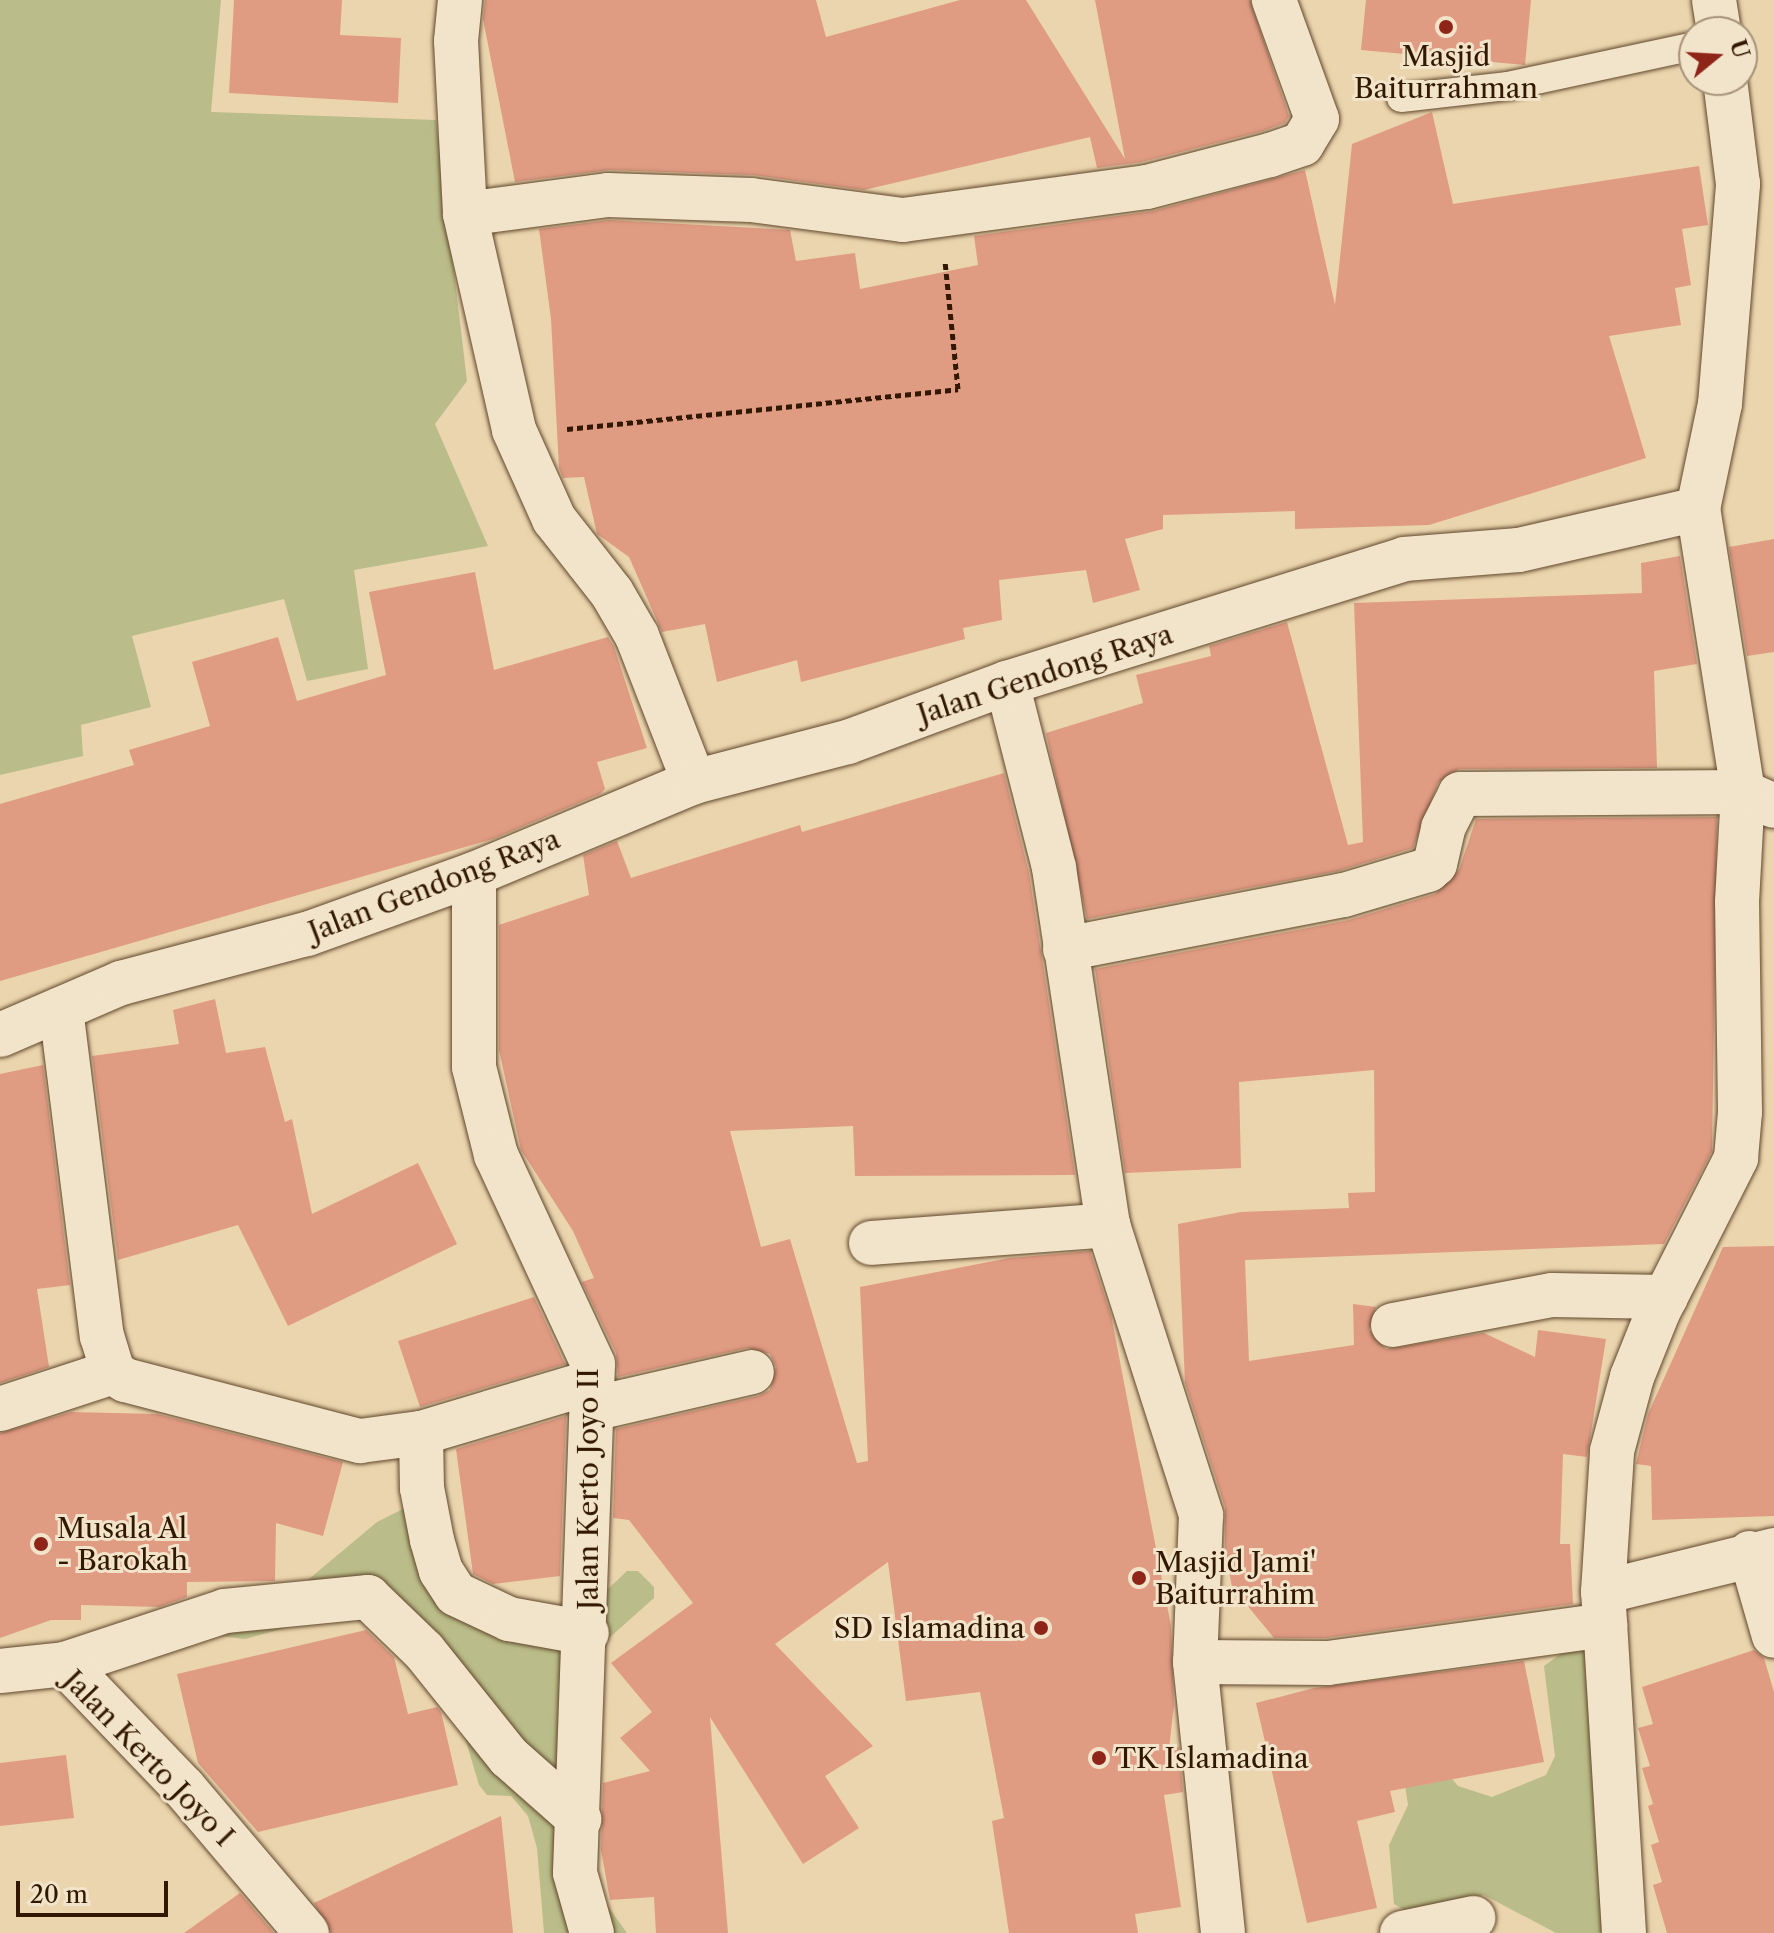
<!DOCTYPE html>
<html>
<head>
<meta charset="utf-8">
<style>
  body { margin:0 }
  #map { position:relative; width:1774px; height:1933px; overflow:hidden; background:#ebd5ae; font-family:"Libre Caslon Text",serif }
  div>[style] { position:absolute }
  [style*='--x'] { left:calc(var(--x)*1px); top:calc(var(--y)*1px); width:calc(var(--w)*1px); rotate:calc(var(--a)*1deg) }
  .green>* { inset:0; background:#babd89 }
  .building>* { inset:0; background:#e09b83 }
  .path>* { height:5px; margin-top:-2.5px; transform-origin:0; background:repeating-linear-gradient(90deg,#331801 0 6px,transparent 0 10px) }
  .roads { filter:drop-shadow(0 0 2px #61472c) drop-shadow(0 0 2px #61472c) }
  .service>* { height:28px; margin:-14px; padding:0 14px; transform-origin:14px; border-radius:14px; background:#f2e4ca }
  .minor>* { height:44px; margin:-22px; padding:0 22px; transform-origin:22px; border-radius:22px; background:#f2e4ca }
  .secondary>* { height:44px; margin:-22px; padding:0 22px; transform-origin:22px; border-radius:22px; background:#f2e4ca }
  .dots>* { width:22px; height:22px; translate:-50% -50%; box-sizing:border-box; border:4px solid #f2e4ca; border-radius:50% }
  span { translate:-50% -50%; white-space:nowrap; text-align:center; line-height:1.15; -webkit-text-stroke:6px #f2e4ca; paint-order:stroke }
  .poi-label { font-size:28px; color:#331801 }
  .left { translate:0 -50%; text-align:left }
  .right { translate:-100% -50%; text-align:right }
  .street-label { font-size:28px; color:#331801 }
  .north { position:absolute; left:1678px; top:16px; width:80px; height:80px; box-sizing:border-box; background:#f2e4ca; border:2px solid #a6927a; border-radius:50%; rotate:72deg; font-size:22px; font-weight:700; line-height:32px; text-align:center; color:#331801 }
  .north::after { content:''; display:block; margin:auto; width:28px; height:36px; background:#8f2418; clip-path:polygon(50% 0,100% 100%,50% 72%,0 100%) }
  .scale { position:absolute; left:16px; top:1881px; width:152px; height:36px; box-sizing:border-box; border:4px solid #331801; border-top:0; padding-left:10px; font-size:24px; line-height:28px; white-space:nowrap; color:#331801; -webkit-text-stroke:6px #f2e4ca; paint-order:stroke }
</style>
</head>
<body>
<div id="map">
  <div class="green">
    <i style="clip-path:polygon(0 0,221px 0,211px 112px,436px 120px,467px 381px,435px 424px,488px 546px,354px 570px,368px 669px,307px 681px,284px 599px,132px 636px,151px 707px,81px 725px,83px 756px,0 775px)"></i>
    <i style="clip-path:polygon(409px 1506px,466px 1574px,524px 1616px,592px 1604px,627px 1571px,638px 1571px,654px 1587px,654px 1598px,609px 1638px,585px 1702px,597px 1891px,627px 1933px,544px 1933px,537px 1848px,528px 1816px,511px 1796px,487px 1795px,479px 1785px,462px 1728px,393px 1619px,312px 1621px,245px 1639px,219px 1636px,303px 1584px,377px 1522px)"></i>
    <i style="clip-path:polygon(1570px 1647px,1603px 1657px,1628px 1920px,1598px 1933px,1556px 1933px,1484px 1895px,1412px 1914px,1394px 1904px,1389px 1845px,1408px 1805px,1400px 1751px,1435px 1758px,1458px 1786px,1492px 1797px,1546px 1775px,1555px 1756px,1544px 1666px)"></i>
  </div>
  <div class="building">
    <i style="clip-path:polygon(234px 0,342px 0,340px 35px,401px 38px,398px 103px,229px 93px)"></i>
    <i style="clip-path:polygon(485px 0,816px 0,826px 37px,960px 0,1026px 0,1125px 159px,1095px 0,1250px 0,1289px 116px,1285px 123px,1263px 131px,1142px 162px,1097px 168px,1090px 137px,864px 190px,752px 175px,609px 170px,515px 182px,483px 19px)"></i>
    <i style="clip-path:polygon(1366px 0,1531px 0,1525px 65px,1361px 50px)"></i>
    <i style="clip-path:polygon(1432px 112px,1453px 204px,1699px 166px,1708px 225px,1682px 229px,1691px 285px,1675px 288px,1681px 325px,1609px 336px,1646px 458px,1429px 525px,1295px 529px,1295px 511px,1163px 515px,1163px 529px,1125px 539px,1140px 590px,1093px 603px,1086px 570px,999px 580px,1002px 620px,963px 628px,965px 639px,801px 682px,797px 660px,717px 682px,705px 624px,662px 632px,629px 557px,597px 534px,584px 477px,563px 478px,559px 468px,551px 319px,539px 229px,609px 220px,790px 230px,796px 261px,855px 253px,860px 289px,978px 265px,974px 236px,1153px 211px,1305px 170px,1335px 305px,1352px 144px)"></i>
    <i style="clip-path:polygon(1774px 539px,1774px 652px,1747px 656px,1729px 547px)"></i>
    <i style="clip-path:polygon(1680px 556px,1697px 664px,1654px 671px,1657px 768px,1459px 769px,1438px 783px,1413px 848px,1338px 871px,1087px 919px,1046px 733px,1143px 703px,1136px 675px,1211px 656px,1209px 646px,1287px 622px,1348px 845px,1363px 842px,1354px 603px,1642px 593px,1641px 563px)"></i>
    <i style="clip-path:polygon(475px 572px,494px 670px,608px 637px,614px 647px,647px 748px,597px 762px,605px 789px,600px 794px,493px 839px,0 981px,0 804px,134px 765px,129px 750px,210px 726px,192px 662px,278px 637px,297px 701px,386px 675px,369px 592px)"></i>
    <i style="clip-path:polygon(1004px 773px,1029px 873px,1075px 1175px,855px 1176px,853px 1126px,730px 1131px,761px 1247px,790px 1239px,857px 1463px,868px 1461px,860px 1287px,1009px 1258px,1090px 1251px,1111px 1315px,1171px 1626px,1174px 1705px,1169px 1749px,1179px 1747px,1183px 1792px,1164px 1795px,1181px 1907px,1135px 1914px,1138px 1933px,1009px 1933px,992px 1821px,1004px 1818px,980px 1692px,906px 1701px,888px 1562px,775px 1644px,873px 1746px,825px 1776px,859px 1828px,803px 1864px,710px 1717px,728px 1933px,656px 1933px,654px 1897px,610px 1900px,601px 1850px,603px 1783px,650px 1771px,620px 1738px,652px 1712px,611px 1663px,693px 1603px,629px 1520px,613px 1518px,616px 1429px,758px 1396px,770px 1390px,776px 1367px,770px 1354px,747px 1348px,618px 1377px,616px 1353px,582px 1282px,594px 1278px,573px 1231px,521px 1150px,499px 1050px,499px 925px,589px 895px,583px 855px,617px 841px,631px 878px,800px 825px,802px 832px)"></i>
    <i style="clip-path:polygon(1717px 817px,1712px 1151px,1664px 1244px,1245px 1260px,1249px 1361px,1354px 1345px,1353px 1304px,1376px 1307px,1369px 1330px,1386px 1349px,1484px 1333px,1535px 1357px,1538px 1330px,1606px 1339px,1587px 1457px,1563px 1454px,1560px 1544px,1570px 1544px,1573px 1604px,1326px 1638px,1274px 1638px,1232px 1587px,1225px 1549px,1225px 1507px,1185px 1383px,1178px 1224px,1241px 1212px,1349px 1208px,1348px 1193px,1375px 1192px,1374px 1070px,1239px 1082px,1241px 1168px,1125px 1173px,1095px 969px,1349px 920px,1435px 894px,1459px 870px,1476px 819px)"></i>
    <i style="clip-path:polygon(215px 999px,226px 1053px,265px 1047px,285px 1122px,292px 1119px,312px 1214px,418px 1163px,457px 1244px,288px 1326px,238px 1225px,118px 1260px,92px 1056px,179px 1044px,173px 1010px)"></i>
    <i style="clip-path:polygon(43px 1065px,70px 1285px,37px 1289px,49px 1367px,0 1383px,0 1074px)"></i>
    <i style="clip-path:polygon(1774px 1246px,1774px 1516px,1652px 1520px,1651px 1466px,1636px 1464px,1648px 1414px,1723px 1247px)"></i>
    <i style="clip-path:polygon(534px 1297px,565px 1364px,420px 1407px,398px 1341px)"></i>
    <i style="clip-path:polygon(71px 1412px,157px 1414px,343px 1462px,323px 1536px,276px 1523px,275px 1581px,187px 1582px,187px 1597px,159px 1607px,81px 1605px,81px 1620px,51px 1620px,0 1638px,0 1433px)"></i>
    <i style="clip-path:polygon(566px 1416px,560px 1576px,493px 1584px,473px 1574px,456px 1449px)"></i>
    <i style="clip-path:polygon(366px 1630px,394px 1657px,408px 1714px,437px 1707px,441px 1712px,458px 1785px,258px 1832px,198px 1763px,177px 1674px)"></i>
    <i style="clip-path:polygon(1754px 1650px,1764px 1658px,1774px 1692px,1774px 1933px,1667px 1933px,1653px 1885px,1662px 1882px,1651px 1845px,1659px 1842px,1648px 1806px,1653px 1804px,1642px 1768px,1650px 1766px,1638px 1728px,1653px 1724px,1642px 1687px)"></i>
    <i style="clip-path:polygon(1524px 1661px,1544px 1762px,1390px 1791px,1395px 1812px,1357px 1821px,1377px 1908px,1307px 1923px,1256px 1703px,1314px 1688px)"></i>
    <i style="clip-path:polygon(66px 1755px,74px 1818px,0 1826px,0 1763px)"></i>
    <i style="clip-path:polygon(501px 1816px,513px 1933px,331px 1933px,314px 1903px)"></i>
    <i style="clip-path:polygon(240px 1893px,274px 1933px,184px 1933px)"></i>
  </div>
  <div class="path">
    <i style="--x:567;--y:429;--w:393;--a:-5.8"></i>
    <i style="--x:958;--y:389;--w:129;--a:-95.8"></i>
  </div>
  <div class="roads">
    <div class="service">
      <i style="--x:1401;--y:98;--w:108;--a:-6.4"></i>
      <i style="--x:1508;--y:86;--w:190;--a:-12.1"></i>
    </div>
    <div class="minor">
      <i style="--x:460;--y:0;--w:41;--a:95.6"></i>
      <i style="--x:456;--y:41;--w:173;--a:87"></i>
      <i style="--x:465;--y:214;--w:221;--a:77.2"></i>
      <i style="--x:514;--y:430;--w:98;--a:65.8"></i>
      <i style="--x:554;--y:519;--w:94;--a:51.9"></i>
      <i style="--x:612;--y:593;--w:50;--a:59.8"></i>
      <i style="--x:637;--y:636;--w:157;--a:68.7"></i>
      <i style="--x:465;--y:214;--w:144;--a:-7.6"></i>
      <i style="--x:608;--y:195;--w:143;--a:2"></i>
      <i style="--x:751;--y:200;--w:153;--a:7.5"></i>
      <i style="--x:903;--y:220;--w:246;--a:-7.7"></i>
      <i style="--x:1147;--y:187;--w:127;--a:-14.6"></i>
      <i style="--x:1270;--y:155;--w:34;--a:-19"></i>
      <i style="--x:1302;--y:144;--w:29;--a:-59"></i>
      <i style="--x:1317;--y:119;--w:127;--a:-109.9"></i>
      <i style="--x:1007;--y:683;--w:191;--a:75.7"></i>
      <i style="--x:1054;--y:868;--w:361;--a:81.4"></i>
      <i style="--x:1108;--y:1225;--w:305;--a:72.2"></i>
      <i style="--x:1201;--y:1515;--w:147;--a:92.3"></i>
      <i style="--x:1195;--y:1662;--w:272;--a:84.1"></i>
      <i style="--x:474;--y:874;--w:193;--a:90"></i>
      <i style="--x:474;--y:1067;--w:91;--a:76"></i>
      <i style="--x:496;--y:1155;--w:230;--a:65.1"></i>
      <i style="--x:593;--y:1364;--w:509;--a:92.03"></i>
      <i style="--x:575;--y:1873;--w:62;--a:74.2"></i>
      <i style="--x:1065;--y:949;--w:284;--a:-11"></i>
      <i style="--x:1344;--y:895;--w:88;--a:-16.6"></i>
      <i style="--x:1428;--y:870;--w:9;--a:-41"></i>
      <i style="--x:1435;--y:864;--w:37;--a:-77"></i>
      <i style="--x:1443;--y:828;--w:38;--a:-63"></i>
      <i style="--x:1460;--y:794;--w:283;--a:-0.4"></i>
      <i style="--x:1743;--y:792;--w:34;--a:24"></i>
      <i style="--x:61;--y:1009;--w:330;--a:82.9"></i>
      <i style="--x:102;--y:1336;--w:38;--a:73"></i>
      <i style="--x:113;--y:1372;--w:14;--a:34"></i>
      <i style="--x:125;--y:1380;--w:243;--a:14.6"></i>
      <i style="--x:360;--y:1441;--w:62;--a:-7.5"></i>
      <i style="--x:421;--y:1433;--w:178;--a:-16.6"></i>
      <i style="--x:871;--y:1243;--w:238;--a:-4.3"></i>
      <i style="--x:1393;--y:1325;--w:162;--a:-10.7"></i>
      <i style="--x:1552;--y:1295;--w:114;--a:1"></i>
      <i style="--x:0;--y:1409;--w:119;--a:-18.1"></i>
      <i style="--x:592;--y:1409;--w:164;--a:-13"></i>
      <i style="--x:421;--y:1433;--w:55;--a:89"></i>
      <i style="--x:422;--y:1488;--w:53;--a:79.1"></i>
      <i style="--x:432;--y:1540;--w:32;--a:74"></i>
      <i style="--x:441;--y:1571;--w:27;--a:57"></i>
      <i style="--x:456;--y:1594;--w:59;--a:25.3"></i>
      <i style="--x:509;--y:1619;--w:79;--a:10.2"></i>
      <i style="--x:1750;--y:1553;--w:86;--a:73.9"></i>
      <i style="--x:1603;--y:1592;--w:176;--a:-13.8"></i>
      <i style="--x:1195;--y:1662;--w:133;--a:0.4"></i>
      <i style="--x:1328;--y:1663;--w:280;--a:-7.8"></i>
      <i style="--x:65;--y:1664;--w:169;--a:-18.3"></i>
      <i style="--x:225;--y:1611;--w:144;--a:-5.6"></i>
      <i style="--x:368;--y:1597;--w:78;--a:44"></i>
      <i style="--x:424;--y:1651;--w:136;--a:51.3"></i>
      <i style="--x:509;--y:1757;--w:94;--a:41.5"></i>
      <i style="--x:0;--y:1671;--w:65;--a:-6.1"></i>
      <i style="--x:65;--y:1664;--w:172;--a:46.2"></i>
      <i style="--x:184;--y:1788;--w:190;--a:49.7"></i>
      <i style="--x:1402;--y:1933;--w:73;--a:-11.9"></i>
      <i style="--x:1624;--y:1933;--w:342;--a:-93.5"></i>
      <i style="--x:1603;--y:1592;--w:141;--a:-86.3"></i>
      <i style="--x:1612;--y:1451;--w:77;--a:-74.9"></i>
      <i style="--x:1632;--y:1377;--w:70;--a:-68.2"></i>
      <i style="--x:1658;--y:1312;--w:173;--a:-63.1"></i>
      <i style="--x:1736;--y:1158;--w:46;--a:-85"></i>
      <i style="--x:1740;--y:1112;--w:210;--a:-90.8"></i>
      <i style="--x:1737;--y:902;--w:110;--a:-86.9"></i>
      <i style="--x:1743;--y:792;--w:287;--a:-99"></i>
    </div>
    <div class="secondary">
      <i style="--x:1714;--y:0;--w:32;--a:81"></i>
      <i style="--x:0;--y:1035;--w:132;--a:-23.3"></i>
      <i style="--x:121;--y:983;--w:192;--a:-14.8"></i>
      <i style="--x:307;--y:934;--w:177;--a:-19.8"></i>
      <i style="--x:474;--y:874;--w:238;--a:-22.7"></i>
      <i style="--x:694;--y:782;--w:159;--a:-14.6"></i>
      <i style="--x:848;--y:742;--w:170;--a:-20.4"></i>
      <i style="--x:1007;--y:683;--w:416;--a:-17.3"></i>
      <i style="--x:1404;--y:559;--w:115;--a:-4.5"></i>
      <i style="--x:1519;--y:550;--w:184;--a:-12.9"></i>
      <i style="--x:1698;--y:509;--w:107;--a:-78.2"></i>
      <i style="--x:1720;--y:404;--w:221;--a:-85.3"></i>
      <i style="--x:1738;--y:184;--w:105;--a:-97.1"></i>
    </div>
  </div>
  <div class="dots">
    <i style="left:1446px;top:27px;background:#8f2418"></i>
    <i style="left:41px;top:1544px;background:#8f2418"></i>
    <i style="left:1139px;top:1578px;background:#8f2418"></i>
    <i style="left:1041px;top:1628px;background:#8f2418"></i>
    <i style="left:1099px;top:1758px;background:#8f2418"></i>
  </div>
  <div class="poi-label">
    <span style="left:1446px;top:72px">Masjid<br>Baiturrahman</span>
    <span class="left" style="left:57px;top:1544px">Musala Al<br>- Barokah</span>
    <span class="left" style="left:1155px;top:1578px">Masjid Jami'<br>Baiturrahim</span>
    <span class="right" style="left:1025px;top:1628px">SD Islamadina</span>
    <span class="left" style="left:1115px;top:1758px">TK Islamadina</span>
  </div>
  <div class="street-label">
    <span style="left:1045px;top:674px;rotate:-18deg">Jalan Gendong Raya</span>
    <span style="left:434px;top:885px;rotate:-21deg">Jalan Gendong Raya</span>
    <span style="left:588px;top:1489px;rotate:-90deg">Jalan Kerto Joyo II</span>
    <span style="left:149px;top:1758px;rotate:46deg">Jalan Kerto Joyo I</span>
  </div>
  <div class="north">U</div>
  <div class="scale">20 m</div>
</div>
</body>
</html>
